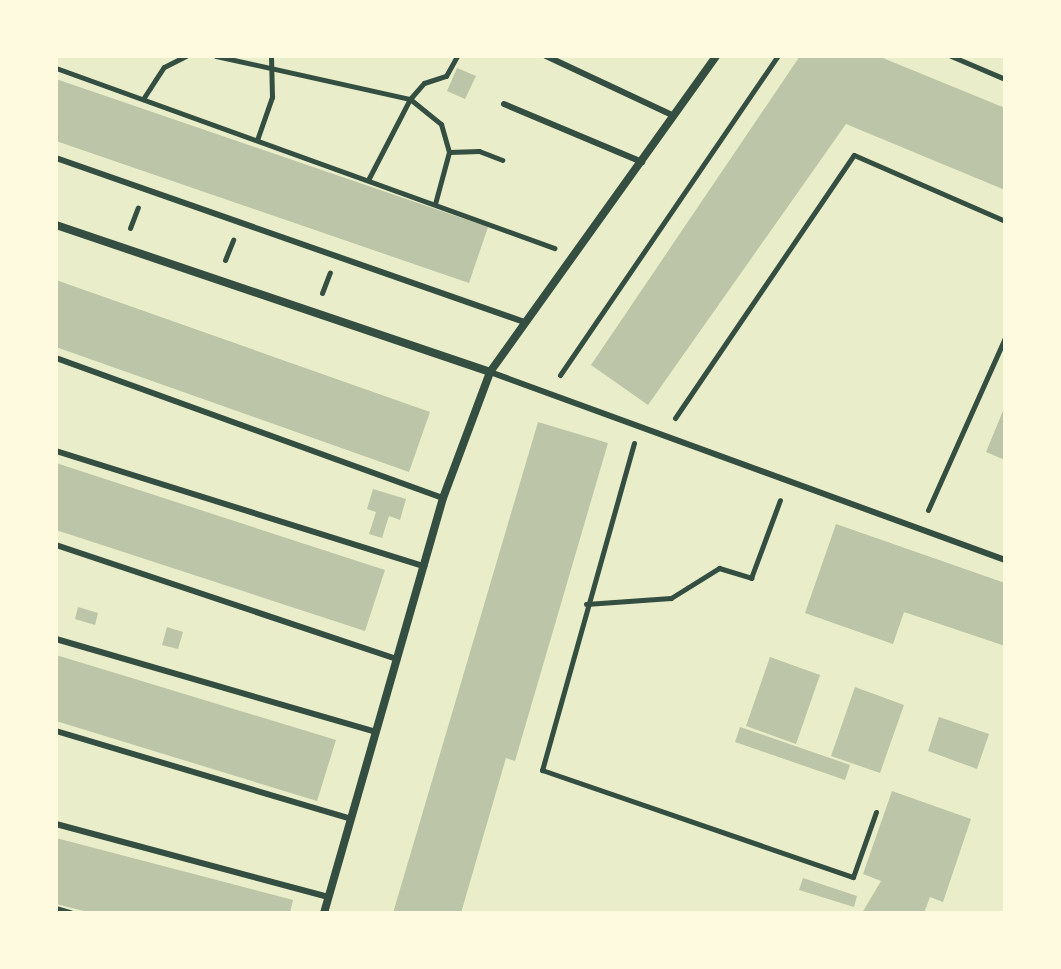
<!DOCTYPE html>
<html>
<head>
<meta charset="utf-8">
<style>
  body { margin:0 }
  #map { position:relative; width:1061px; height:969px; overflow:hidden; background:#e9edc9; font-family:Barlow,sans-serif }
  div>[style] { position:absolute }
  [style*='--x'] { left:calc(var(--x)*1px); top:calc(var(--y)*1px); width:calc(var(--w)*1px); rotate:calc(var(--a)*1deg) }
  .building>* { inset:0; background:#bcc5a7 }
  .path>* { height:5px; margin:-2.5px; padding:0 2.5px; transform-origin:2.5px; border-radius:2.5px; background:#344e41 }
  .service>* { height:6px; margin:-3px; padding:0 3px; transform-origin:3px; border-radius:3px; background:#344e41 }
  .minor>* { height:8px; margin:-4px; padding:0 4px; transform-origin:4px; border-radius:4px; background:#344e41 }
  span { translate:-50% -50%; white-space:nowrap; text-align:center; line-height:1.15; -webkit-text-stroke:8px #fefae0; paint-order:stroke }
  .frame { position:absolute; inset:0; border:58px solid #fefae0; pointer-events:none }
</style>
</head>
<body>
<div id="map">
  <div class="building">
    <i style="clip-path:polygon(800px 56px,878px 56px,1005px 108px,1005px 190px,846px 124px,648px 405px,591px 365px)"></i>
    <i style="clip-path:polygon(457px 68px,476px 76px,465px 99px,447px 91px)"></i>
    <i style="clip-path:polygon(56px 79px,488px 227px,469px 283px,56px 141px)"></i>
    <i style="clip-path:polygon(56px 280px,430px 412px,409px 472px,56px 347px)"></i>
    <i style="clip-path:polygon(1005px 406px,1005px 460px,986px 452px)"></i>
    <i style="clip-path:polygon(538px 422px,608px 443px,515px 761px,506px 758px,461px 913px,393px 913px)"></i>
    <i style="clip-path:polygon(56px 463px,385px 570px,365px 631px,56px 530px)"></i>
    <i style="clip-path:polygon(373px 489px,406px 499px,400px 520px,389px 516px,382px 538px,369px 534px,376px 512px,367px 509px)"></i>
    <i style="clip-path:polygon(836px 524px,1005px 583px,1005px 646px,904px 612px,893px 644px,805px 613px)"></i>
    <i style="clip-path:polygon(78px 607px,98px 613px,95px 625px,75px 619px)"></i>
    <i style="clip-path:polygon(167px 627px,183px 632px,178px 649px,162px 645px)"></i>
    <i style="clip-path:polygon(56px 655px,336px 740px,317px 801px,56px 721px)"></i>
    <i style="clip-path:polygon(770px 657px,820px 675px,796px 744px,746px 726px)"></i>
    <i style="clip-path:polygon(855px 687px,904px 705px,880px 773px,831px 756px)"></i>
    <i style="clip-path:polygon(939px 717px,989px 734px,977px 769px,928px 751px)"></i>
    <i style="clip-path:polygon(740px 727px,850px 765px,845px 780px,735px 742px)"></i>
    <i style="clip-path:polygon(892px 791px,971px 819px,943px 902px,930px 897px,924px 913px,862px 913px,881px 881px,863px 874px)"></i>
    <i style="clip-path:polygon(56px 838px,293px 900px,290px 913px,92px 913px,56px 904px)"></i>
    <i style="clip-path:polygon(803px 878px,857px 896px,854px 907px,799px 890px)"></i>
  </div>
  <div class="path">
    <i style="--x:216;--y:56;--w:199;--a:12.5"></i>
    <i style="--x:410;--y:99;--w:40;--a:39"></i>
    <i style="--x:441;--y:124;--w:29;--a:74"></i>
    <i style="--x:449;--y:152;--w:54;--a:105.1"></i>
    <i style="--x:951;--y:56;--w:59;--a:23.1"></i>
    <i style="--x:56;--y:68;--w:530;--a:19.87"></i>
    <i style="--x:143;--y:99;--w:38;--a:-57"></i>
    <i style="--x:164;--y:67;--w:25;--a:-27"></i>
    <i style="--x:257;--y:140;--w:46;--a:-70.8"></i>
    <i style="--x:272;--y:97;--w:41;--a:-91.4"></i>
    <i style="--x:449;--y:152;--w:30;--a:-2"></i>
    <i style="--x:479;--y:151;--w:25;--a:21"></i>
    <i style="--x:368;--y:180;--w:91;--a:-62.6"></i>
    <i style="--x:410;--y:99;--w:21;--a:-49"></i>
    <i style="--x:424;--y:83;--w:23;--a:-18"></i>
    <i style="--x:446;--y:76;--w:23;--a:-61"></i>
    <i style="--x:130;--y:228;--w:22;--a:-69"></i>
    <i style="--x:225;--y:260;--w:22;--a:-68"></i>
    <i style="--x:322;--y:293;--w:22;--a:-69"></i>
    <i style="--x:560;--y:375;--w:386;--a:-55.7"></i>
    <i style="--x:675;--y:418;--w:318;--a:-55.8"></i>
    <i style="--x:854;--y:155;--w:165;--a:23.6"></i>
    <i style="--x:634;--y:443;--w:340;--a:105.7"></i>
    <i style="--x:542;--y:770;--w:329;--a:19"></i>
    <i style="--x:853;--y:877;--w:69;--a:-70.5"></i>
    <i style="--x:928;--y:510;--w:188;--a:-65.9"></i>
    <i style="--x:586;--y:604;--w:85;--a:-4"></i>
    <i style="--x:671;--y:598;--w:57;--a:-32"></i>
    <i style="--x:719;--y:568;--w:34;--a:17"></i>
    <i style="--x:751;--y:578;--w:83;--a:-69.6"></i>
  </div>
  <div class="service">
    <i style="--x:546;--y:56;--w:141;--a:25.1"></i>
    <i style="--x:504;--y:104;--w:150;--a:22.8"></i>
    <i style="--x:56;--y:158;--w:498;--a:19.3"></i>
    <i style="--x:56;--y:358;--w:412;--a:19.9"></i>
    <i style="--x:490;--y:372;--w:548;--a:20.05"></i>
    <i style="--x:56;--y:451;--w:386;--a:17.4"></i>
    <i style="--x:56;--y:545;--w:360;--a:18.5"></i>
    <i style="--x:56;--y:639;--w:333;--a:16.2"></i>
    <i style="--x:56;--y:731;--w:308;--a:16.6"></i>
    <i style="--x:56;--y:824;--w:282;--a:15"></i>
    <i style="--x:56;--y:909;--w:15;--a:16"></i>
  </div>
  <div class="minor">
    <i style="--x:56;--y:225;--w:458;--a:18.7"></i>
    <i style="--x:324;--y:913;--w:432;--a:-74"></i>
    <i style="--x:443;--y:498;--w:134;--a:-69.5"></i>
    <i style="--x:490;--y:372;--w:388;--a:-54.4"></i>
  </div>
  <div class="frame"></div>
</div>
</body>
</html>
